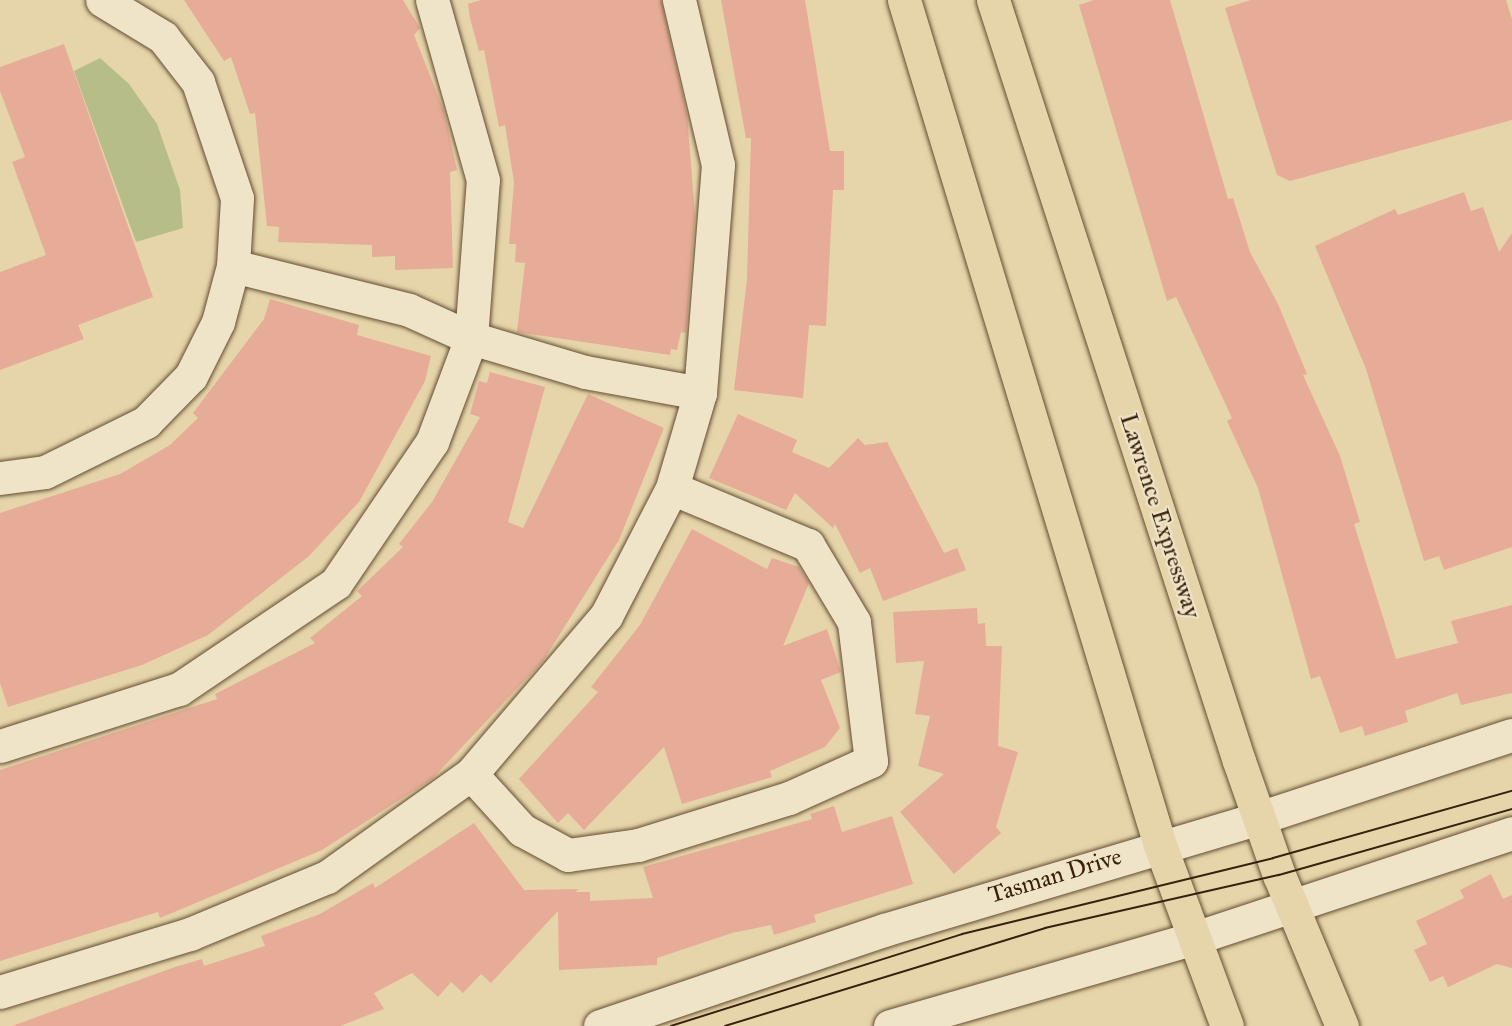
<!DOCTYPE html>
<html>
<head>
<meta charset="utf-8">
<style>
  body { margin:0 }
  #map { position:relative; width:1512px; height:1026px; overflow:hidden; background:#e6d5aa; font-family:"IM FELL Great Primer",serif }
  div>[style] { position:absolute }
  [style*='--x'] { left:calc(var(--x)*1px); top:calc(var(--y)*1px); width:calc(var(--w)*1px); rotate:calc(var(--a)*1deg) }
  .green>* { inset:0; background:#b6bd88 }
  .building>* { inset:0; background:#e6ac97 }
  .roads { filter:drop-shadow(0 0 2px #644d32) drop-shadow(0 0 2px #644d32) }
  .street>* { height:33px; margin:-16.5px; padding:0 16.5px; transform-origin:16.5px; border-radius:16.5px; background:#efe4c8 }
  .secondary>* { height:33px; margin:-16.5px; padding:0 16.5px; transform-origin:16.5px; border-radius:16.5px; background:#efe4c8 }
  .highway>* { height:33px; margin:-16.5px; padding:0 16.5px; transform-origin:16.5px; border-radius:16.5px; background:#e6d5aa }
  .tram>* { height:1.5px; margin:-0.75px; padding:0 0.75px; transform-origin:0.75px; border-radius:0.75px; background:#39200a }
  span { translate:-50% -50%; white-space:nowrap; text-align:center; line-height:1.15; -webkit-text-stroke:4.5px #efe4c8; paint-order:stroke }
  .street-label { font-size:24px; color:#39200a }
</style>
</head>
<body>
<div id="map">
  <div class="green">
    <i style="clip-path:polygon(100px 58px,129px 84px,157px 124px,180px 190px,183px 228px,136px 242px,74px 71px)"></i>
  </div>
  <div class="building">
    <i style="clip-path:polygon(184px 0,403px 0,420px 28px,414px 35px,444px 111px,457px 170px,450px 172px,453px 268px,395px 270px,395px 256px,372px 257px,372px 245px,278px 242px,279px 227px,267px 226px,255px 113px,250px 114px,231px 57px,224px 61px)"></i>
    <i style="clip-path:polygon(481px 0,661px 0,687px 114px,695px 214px,686px 333px,681px 332px,677px 350px,671px 349px,670px 355px,517px 332px,525px 263px,515px 262px,516px 244px,509px 244px,514px 182px,505px 125px,499px 127px,484px 50px,479px 51px,470px 18px,468px 4px)"></i>
    <i style="clip-path:polygon(721px 0,805px 0,830px 151px,844px 151px,844px 190px,833px 190px,826px 326px,809px 325px,803px 398px,734px 390px,747px 279px,751px 138px,746px 138px)"></i>
    <i style="clip-path:polygon(1094px 0,1170px 0,1228px 199px,1233px 198px,1250px 252px,1278px 304px,1307px 374px,1303px 375px,1340px 456px,1360px 522px,1354px 524px,1396px 659px,1458px 643px,1451px 621px,1512px 605px,1512px 693px,1461px 705px,1457px 693px,1405px 711px,1408px 722px,1365px 736px,1362px 726px,1340px 733px,1320px 676px,1311px 679px,1258px 488px,1227px 421px,1232px 418px,1176px 297px,1167px 301px,1079px 5px)"></i>
    <i style="clip-path:polygon(1251px 0,1506px 0,1512px 19px,1512px 120px,1290px 181px,1277px 175px,1225px 8px)"></i>
    <i style="clip-path:polygon(64px 44px,153px 297px,78px 325px,84px 339px,0 370px,0 272px,46px 255px,12px 162px,25px 157px,0 91px,0 67px)"></i>
    <i style="clip-path:polygon(1464px 192px,1471px 211px,1483px 207px,1499px 252px,1512px 233px,1512px 547px,1444px 570px,1439px 556px,1424px 561px,1366px 369px,1315px 246px,1395px 209px,1398px 215px)"></i>
    <i style="clip-path:polygon(270px 299px,359px 325px,357px 335px,431px 356px,425px 381px,359px 502px,309px 556px,208px 635px,142px 665px,8px 707px,0 683px,0 513px,120px 474px,170px 445px,198px 418px,193px 413px,264px 319px)"></i>
    <i style="clip-path:polygon(490px 372px,545px 387px,508px 522px,523px 528px,588px 394px,664px 428px,619px 540px,543px 661px,432px 779px,322px 850px,160px 918px,158px 912px,0 961px,0 770px,217px 699px,215px 694px,315px 643px,310px 638px,362px 596px,357px 591px,403px 547px,399px 544px,432px 502px,480px 417px,470px 414px,479px 381px,487px 383px)"></i>
    <i style="clip-path:polygon(738px 414px,797px 440px,792px 452px,829px 468px,858px 438px,865px 445px,887px 442px,944px 553px,957px 548px,966px 570px,883px 601px,870px 568px,860px 573px,835px 524px,833px 528px,795px 493px,786px 510px,709px 478px)"></i>
    <i style="clip-path:polygon(692px 529px,767px 569px,772px 558px,799px 567px,809px 583px,783px 646px,827px 629px,841px 672px,821px 680px,840px 728px,825px 747px,770px 771px,772px 777px,682px 804px,664px 747px,584px 830px,568px 813px,558px 823px,519px 779px,598px 692px,591px 687px,640px 625px)"></i>
    <i style="clip-path:polygon(977px 608px,978px 624px,985px 623px,986px 646px,1002px 646px,998px 746px,1018px 752px,996px 827px,1001px 833px,954px 874px,900px 812px,944px 774px,918px 766px,930px 716px,915px 714px,924px 661px,896px 663px,893px 612px)"></i>
    <i style="clip-path:polygon(834px 806px,842px 832px,892px 816px,913px 884px,814px 915px,816px 922px,774px 935px,771px 925px,732px 933px,657px 958px,657px 965px,559px 970px,558px 911px,491px 983px,481px 974px,463px 993px,451px 982px,438px 997px,412px 973px,374px 993px,384px 1009px,340px 1026px,12px 1026px,175px 967px,202px 959px,204px 966px,265px 946px,261px 936px,320px 914px,373px 883px,375px 888px,474px 823px,524px 890px,579px 889px,575px 892px,590px 892px,590px 901px,653px 898px,643px 867px,812px 819px,810px 814px)"></i>
    <i style="clip-path:polygon(1491px 874px,1503px 899px,1512px 895px,1512px 968px,1497px 964px,1448px 987px,1443px 976px,1430px 982px,1414px 950px,1427px 944px,1416px 921px,1464px 898px,1460px 890px)"></i>
  </div>
  <div class="roads">
    <div class="street">
      <i style="--x:233;--y:266;--w:181;--a:14"></i>
      <i style="--x:409;--y:310;--w:68;--a:24.3"></i>
      <i style="--x:471;--y:338;--w:119;--a:16.6"></i>
      <i style="--x:585;--y:372;--w:117;--a:10.3"></i>
      <i style="--x:0;--y:478;--w:45;--a:-7.6"></i>
      <i style="--x:45;--y:472;--w:113;--a:-26.3"></i>
      <i style="--x:146;--y:422;--w:64;--a:-45.6"></i>
      <i style="--x:191;--y:376;--w:60;--a:-63.4"></i>
      <i style="--x:218;--y:322;--w:58;--a:-75"></i>
      <i style="--x:233;--y:266;--w:68;--a:-86.6"></i>
      <i style="--x:237;--y:198;--w:122;--a:-108.6"></i>
      <i style="--x:198;--y:82;--w:57;--a:-127.9"></i>
      <i style="--x:163;--y:37;--w:71;--a:-148.8"></i>
      <i style="--x:0;--y:746;--w:188;--a:-17.7"></i>
      <i style="--x:179;--y:689;--w:189;--a:-34"></i>
      <i style="--x:336;--y:583;--w:171;--a:-55.8"></i>
      <i style="--x:432;--y:442;--w:111;--a:-69.4"></i>
      <i style="--x:471;--y:338;--w:158;--a:-85.7"></i>
      <i style="--x:483;--y:180;--w:187;--a:-105.8"></i>
      <i style="--x:471;--y:774;--w:76;--a:47.7"></i>
      <i style="--x:522;--y:830;--w:52;--a:28.5"></i>
      <i style="--x:568;--y:855;--w:71;--a:-8.1"></i>
      <i style="--x:638;--y:845;--w:158;--a:-17.3"></i>
      <i style="--x:789;--y:798;--w:90;--a:-24.3"></i>
      <i style="--x:871;--y:761;--w:140;--a:-97"></i>
      <i style="--x:854;--y:622;--w:90;--a:-120.9"></i>
      <i style="--x:808;--y:545;--w:147;--a:-157.3"></i>
      <i style="--x:0;--y:992;--w:199;--a:-17"></i>
      <i style="--x:190;--y:934;--w:148;--a:-22.6"></i>
      <i style="--x:327;--y:877;--w:177;--a:-35.6"></i>
      <i style="--x:471;--y:774;--w:208;--a:-49.5"></i>
      <i style="--x:606;--y:616;--w:144;--a:-62.7"></i>
      <i style="--x:672;--y:488;--w:99;--a:-73.6"></i>
      <i style="--x:700;--y:393;--w:229;--a:-85.5"></i>
      <i style="--x:718;--y:165;--w:170;--a:-103.3"></i>
    </div>
    <div class="secondary">
      <i style="--x:600;--y:1026;--w:300;--a:-18.7"></i>
      <i style="--x:884;--y:930;--w:391;--a:-16.6"></i>
      <i style="--x:1259;--y:818;--w:266;--a:-18.2"></i>
      <i style="--x:890;--y:1026;--w:314;--a:-16.1"></i>
      <i style="--x:1192;--y:939;--w:337;--a:-18.3"></i>
    </div>
    <div class="highway">
      <i style="--x:904;--y:0;--w:883;--a:73.15"></i>
      <i style="--x:1160;--y:845;--w:193;--a:69.7"></i>
      <i style="--x:993;--y:0;--w:800;--a:72.09"></i>
      <i style="--x:1239;--y:761;--w:121;--a:70.7"></i>
      <i style="--x:1279;--y:875;--w:164;--a:67.4"></i>
    </div>
  </div>
  <div class="tram">
    <i style="--x:671;--y:1026;--w:305;--a:-17.5"></i>
    <i style="--x:962;--y:934;--w:320;--a:-13.7"></i>
    <i style="--x:1273;--y:858;--w:248;--a:-15.7"></i>
    <i style="--x:725;--y:1026;--w:335;--a:-17"></i>
    <i style="--x:1045;--y:928;--w:240;--a:-12.8"></i>
    <i style="--x:1279;--y:875;--w:242;--a:-15.8"></i>
  </div>
  <div class="street-label">
    <span style="left:1160px;top:516px;rotate:72deg">Lawrence Expressway</span>
    <span style="left:1055px;top:876px;rotate:-17deg">Tasman Drive</span>
  </div>
</div>
</body>
</html>
